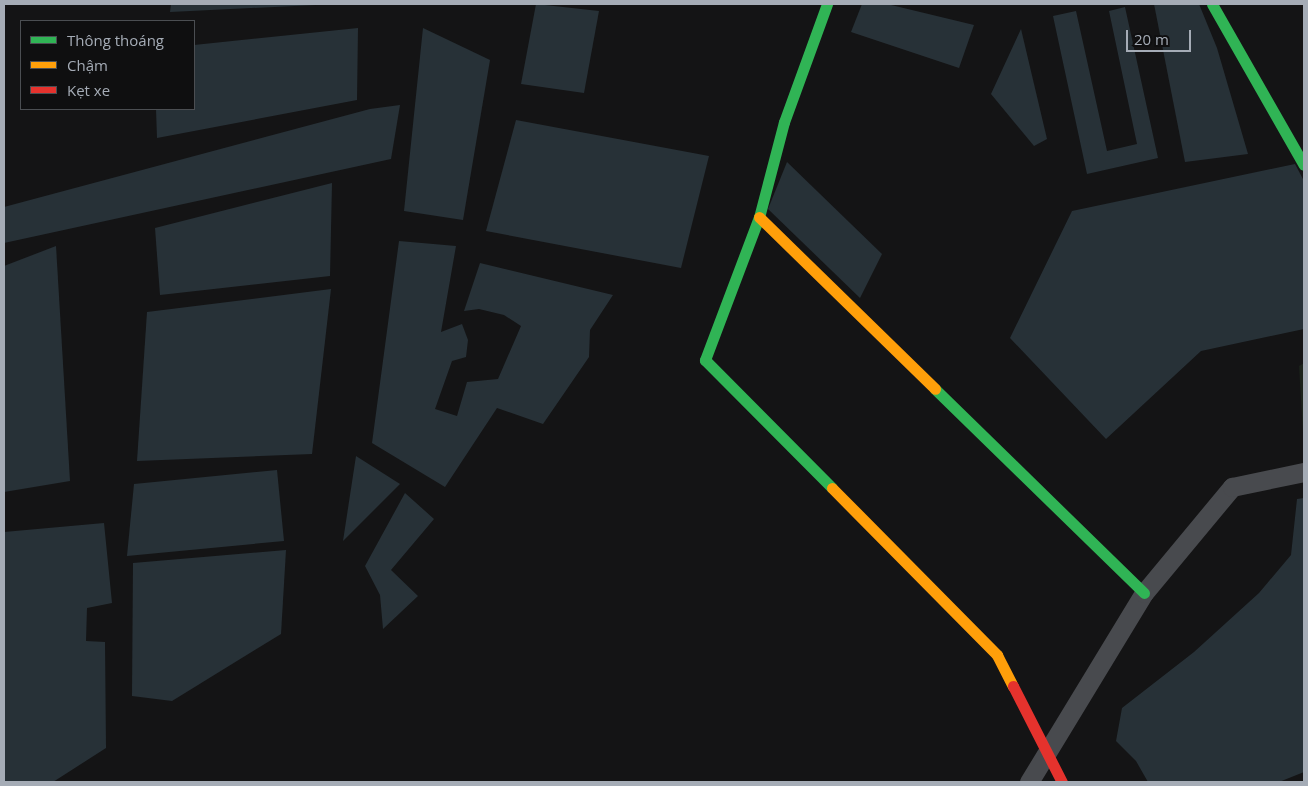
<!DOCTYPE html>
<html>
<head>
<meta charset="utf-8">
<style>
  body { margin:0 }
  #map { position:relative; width:1308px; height:786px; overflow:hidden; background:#141415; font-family:"Open Sans",sans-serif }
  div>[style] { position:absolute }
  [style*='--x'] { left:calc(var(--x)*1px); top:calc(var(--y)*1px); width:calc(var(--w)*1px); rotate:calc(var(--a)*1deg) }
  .green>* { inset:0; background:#1b221b }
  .water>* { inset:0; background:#273137 }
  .street>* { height:19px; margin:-9.5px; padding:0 9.5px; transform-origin:9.5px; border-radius:9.5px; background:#484a4e }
  .fast>* { height:11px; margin:-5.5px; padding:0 5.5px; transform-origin:5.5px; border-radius:5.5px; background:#30b455 }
  .slow>* { height:11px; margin:-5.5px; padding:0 5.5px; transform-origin:5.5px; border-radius:5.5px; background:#ff9f0a }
  .jam>* { height:11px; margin:-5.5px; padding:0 5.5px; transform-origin:5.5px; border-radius:5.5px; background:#e5322d }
  span { translate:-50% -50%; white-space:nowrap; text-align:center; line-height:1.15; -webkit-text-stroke:4.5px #0f0f10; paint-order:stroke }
  .frame { position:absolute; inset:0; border:5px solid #a5acb6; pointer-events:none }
  .legend { position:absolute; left:20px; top:20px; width:175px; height:90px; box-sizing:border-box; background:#0f0f10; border:1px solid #4b4e52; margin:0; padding:6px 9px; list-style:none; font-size:15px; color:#a5acb6 }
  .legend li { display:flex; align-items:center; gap:10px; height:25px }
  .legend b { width:25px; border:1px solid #4b4e52 }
  .scale { position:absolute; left:1126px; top:30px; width:65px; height:22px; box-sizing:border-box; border:2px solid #a5acb6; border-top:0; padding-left:6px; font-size:15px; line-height:18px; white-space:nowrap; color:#a5acb6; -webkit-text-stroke:4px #0f0f10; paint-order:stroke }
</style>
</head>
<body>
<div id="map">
  <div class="green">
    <i style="clip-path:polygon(1304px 363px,1304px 450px,1299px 366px)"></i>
  </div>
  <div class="water">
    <i style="clip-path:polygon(171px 4px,336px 4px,170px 12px)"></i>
    <i style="clip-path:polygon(536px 4px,599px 11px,584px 93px,521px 84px)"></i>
    <i style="clip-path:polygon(862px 4px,887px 4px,974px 25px,959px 68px,851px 32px)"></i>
    <i style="clip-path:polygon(1154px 4px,1199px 4px,1217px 48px,1248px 154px,1185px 162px)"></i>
    <i style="clip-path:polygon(1125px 7px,1158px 158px,1087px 174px,1053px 16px,1076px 11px,1107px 151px,1137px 144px,1109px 11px)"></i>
    <i style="clip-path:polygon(358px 28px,357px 100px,157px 138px,156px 109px,194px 109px,194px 45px)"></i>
    <i style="clip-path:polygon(423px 28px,490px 60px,463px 220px,404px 211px)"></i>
    <i style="clip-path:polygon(1021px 29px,1047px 139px,1034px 146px,991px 94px)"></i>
    <i style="clip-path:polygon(400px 105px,391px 159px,4px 243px,4px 207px,370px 109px)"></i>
    <i style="clip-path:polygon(516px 120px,709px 156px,681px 268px,486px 231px)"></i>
    <i style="clip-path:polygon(787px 162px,882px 254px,860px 298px,768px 209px)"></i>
    <i style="clip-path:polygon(1295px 164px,1304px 181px,1304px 329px,1201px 351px,1106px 439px,1010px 338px,1072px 211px)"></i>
    <i style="clip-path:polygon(332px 183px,330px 276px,160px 295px,155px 228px)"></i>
    <i style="clip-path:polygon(399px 241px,456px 246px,441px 332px,462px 324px,468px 340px,466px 357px,452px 361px,435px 409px,457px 416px,467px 382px,498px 379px,521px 326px,504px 315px,479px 309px,464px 311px,480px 263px,613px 295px,590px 330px,589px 357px,543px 424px,497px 408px,445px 487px,372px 443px)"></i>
    <i style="clip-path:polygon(56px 246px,70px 481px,4px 492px,4px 266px)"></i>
    <i style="clip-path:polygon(331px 289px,312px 454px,137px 461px,147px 312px)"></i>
    <i style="clip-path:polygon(356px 456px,400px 484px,343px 541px)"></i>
    <i style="clip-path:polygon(277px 470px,284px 541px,127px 556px,134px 484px)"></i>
    <i style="clip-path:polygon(405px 493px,434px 519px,391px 570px,418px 596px,383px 629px,380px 595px,365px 566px)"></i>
    <i style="clip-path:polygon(1304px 498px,1304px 772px,1279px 782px,1148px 782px,1136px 761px,1116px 741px,1122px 708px,1194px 652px,1259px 593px,1291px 555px,1297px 499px)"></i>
    <i style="clip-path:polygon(104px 523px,112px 603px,87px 608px,86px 641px,105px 642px,106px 748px,53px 782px,4px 782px,4px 532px)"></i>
    <i style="clip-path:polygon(286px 550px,281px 634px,172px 701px,132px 696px,133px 563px)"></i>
  </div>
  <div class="street">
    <i style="--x:1029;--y:782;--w:221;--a:-58.7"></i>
    <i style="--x:1144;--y:593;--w:138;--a:-50.3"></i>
    <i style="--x:1232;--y:487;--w:74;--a:-11.8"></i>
  </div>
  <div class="fast">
    <i style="--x:827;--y:4;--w:126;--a:110"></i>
    <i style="--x:784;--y:122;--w:98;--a:104.7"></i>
    <i style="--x:759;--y:217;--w:153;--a:110.7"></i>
    <i style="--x:705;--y:360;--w:180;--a:45.2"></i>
    <i style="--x:1212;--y:4;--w:185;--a:60.3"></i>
    <i style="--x:935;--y:389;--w:292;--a:44.3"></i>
  </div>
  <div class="slow">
    <i style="--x:759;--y:217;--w:246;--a:44.3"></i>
    <i style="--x:832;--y:488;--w:235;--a:45.3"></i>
    <i style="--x:997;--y:655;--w:35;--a:63"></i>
  </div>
  <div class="jam">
    <i style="--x:1013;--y:686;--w:108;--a:63"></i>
  </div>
  <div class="frame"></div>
  <ul class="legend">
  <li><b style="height:6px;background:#30b455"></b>Thông thoáng</li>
  <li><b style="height:6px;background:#ff9f0a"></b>Chậm</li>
  <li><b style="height:6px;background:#e5322d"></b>Kẹt xe</li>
  </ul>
  <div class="scale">20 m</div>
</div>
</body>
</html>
